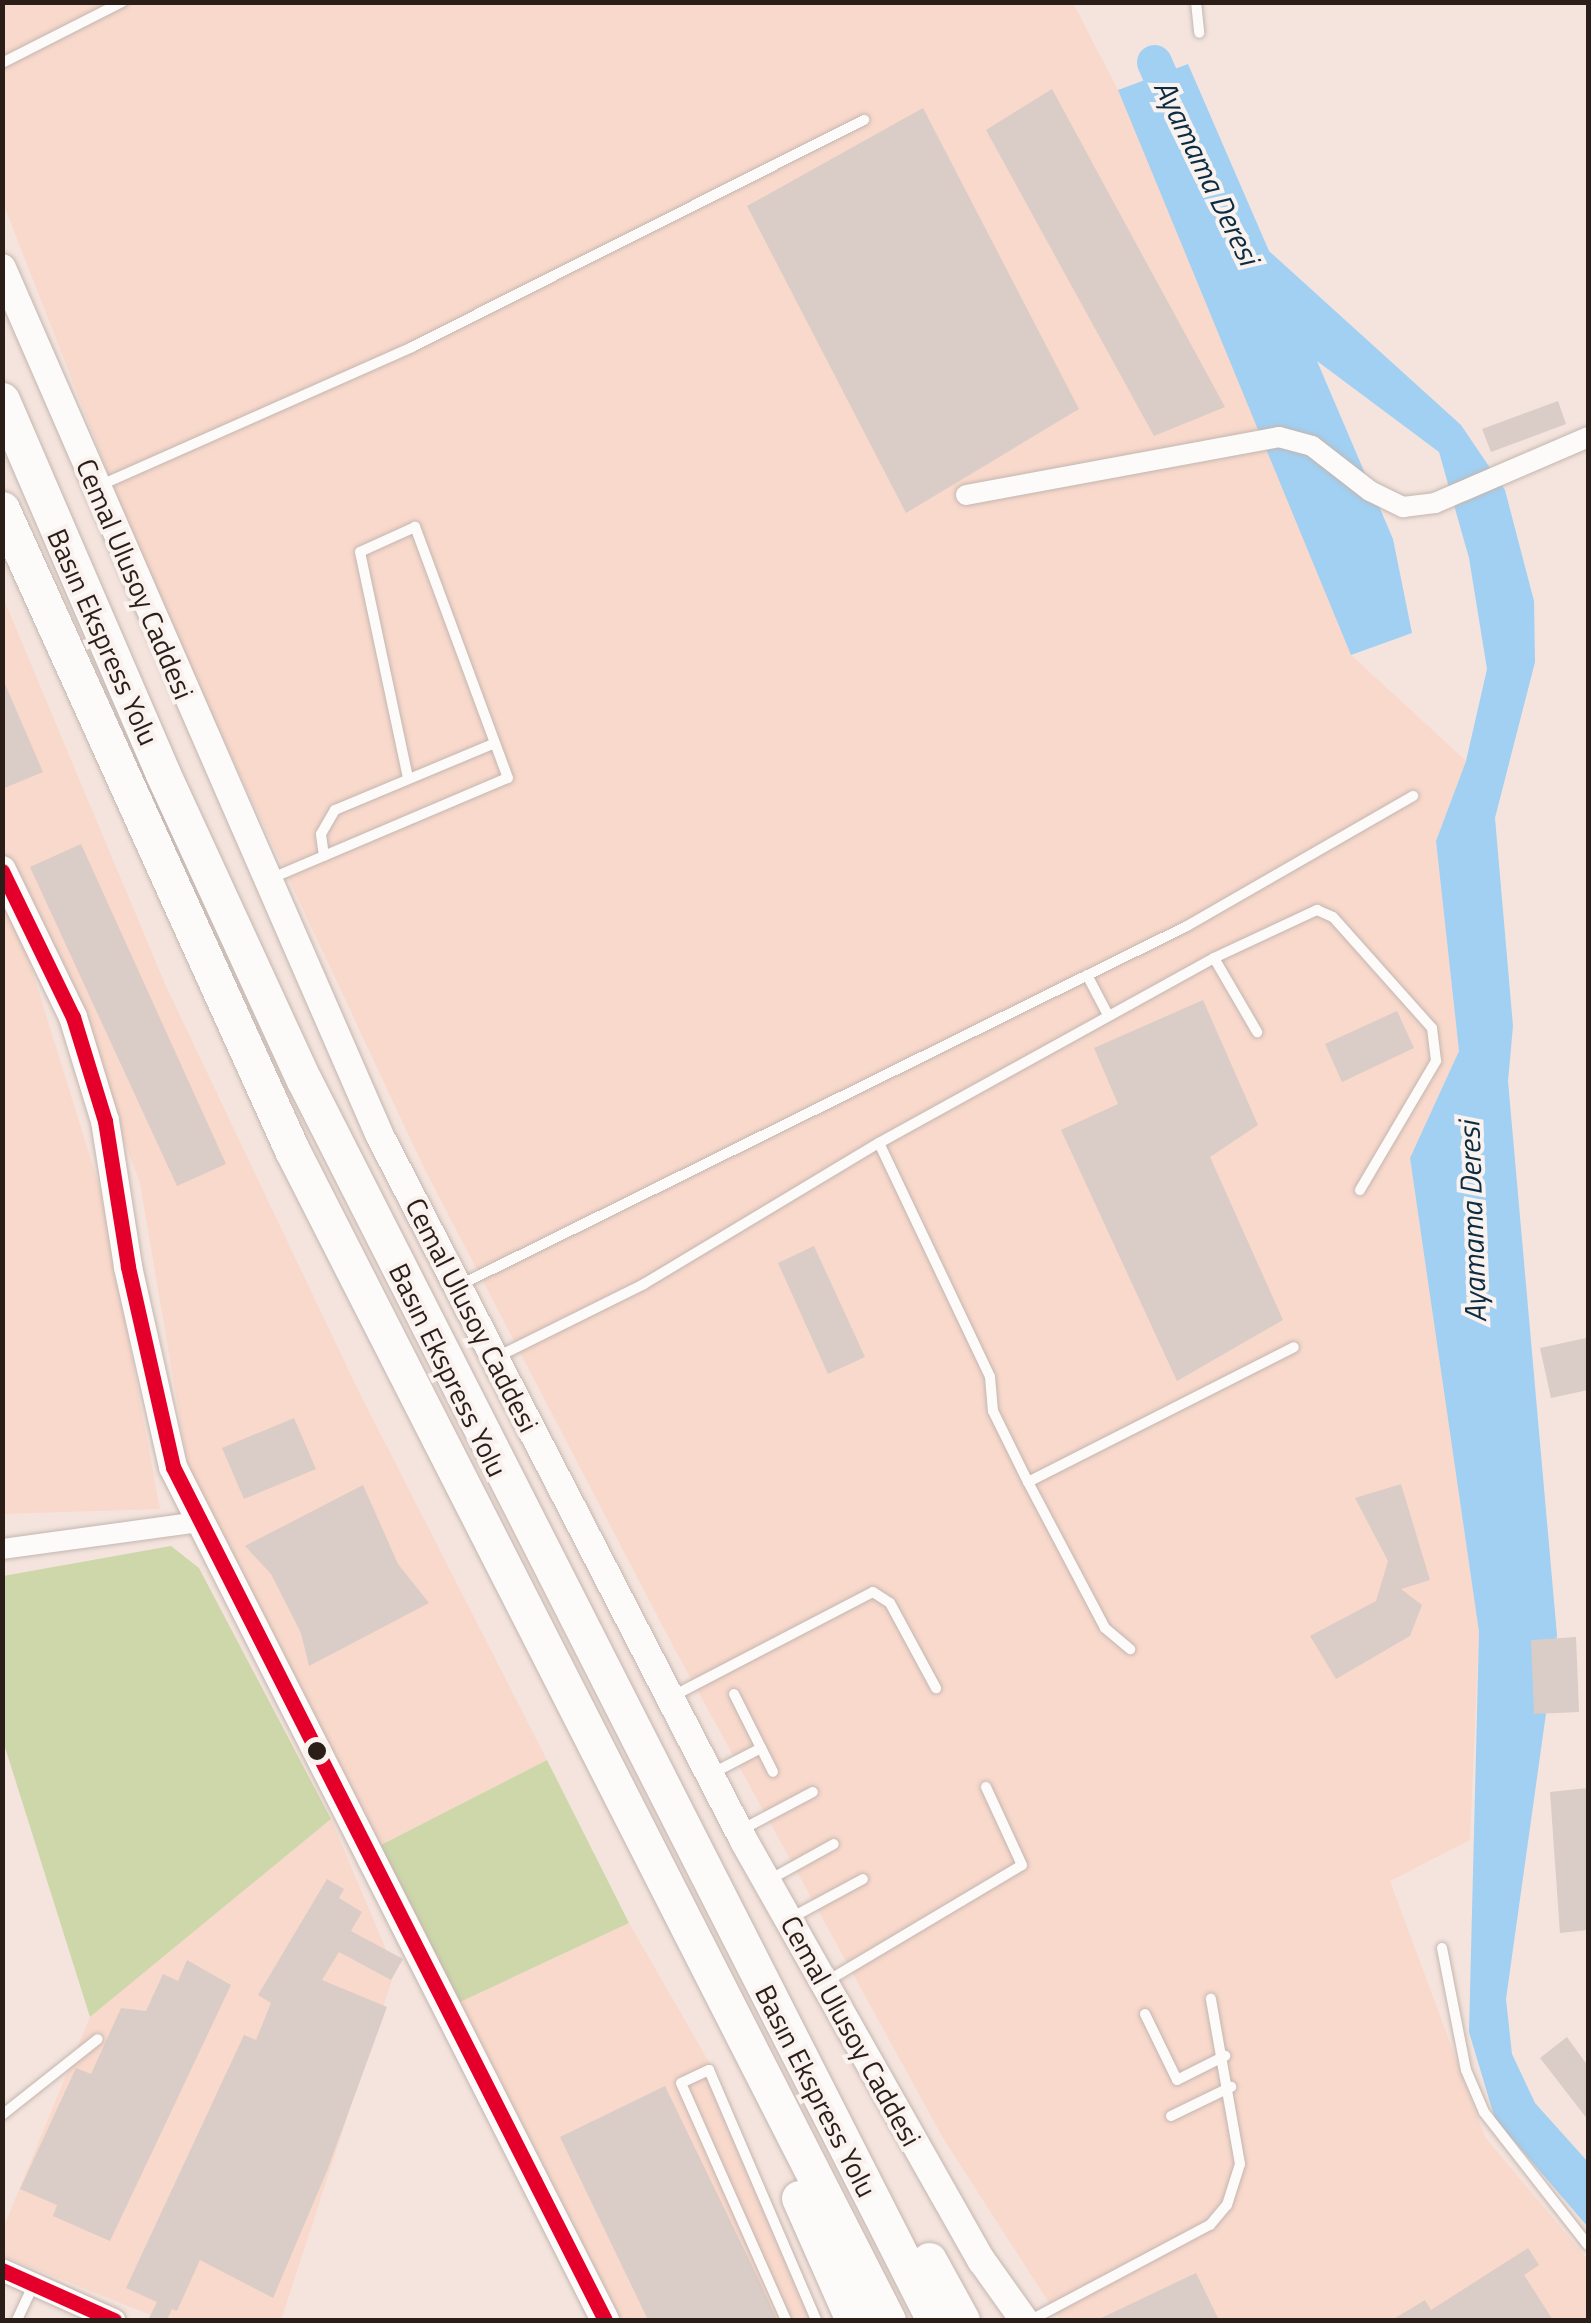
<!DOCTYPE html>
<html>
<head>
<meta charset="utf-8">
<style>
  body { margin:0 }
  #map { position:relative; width:1591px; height:2323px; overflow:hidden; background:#f4e4dd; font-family:"Titillium Web",sans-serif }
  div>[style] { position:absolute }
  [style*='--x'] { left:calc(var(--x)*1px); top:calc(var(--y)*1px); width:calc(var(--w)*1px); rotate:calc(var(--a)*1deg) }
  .built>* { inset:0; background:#f9d9cc }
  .green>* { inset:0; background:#ced7aa }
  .water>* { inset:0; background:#a1d0f3 }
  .river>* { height:35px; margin:-17.5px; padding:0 17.5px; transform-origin:17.5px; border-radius:17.5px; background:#a1d0f3 }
  .building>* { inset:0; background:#daccc6 }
  .roads { filter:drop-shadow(0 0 2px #c3b6b0) drop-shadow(0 0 2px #c3b6b0) }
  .service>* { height:10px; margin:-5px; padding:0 5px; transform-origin:5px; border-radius:5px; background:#fdfbfa }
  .minor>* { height:20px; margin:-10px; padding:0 10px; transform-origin:10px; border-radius:10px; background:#fdfbfa }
  .tertiary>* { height:22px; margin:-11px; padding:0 11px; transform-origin:11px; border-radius:11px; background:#fdfbfa }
  .secondary>* { height:28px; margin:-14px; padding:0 14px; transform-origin:14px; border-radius:14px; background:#fdfbfa }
  .motorway>* { height:35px; margin:-17.5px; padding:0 17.5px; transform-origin:17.5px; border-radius:17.5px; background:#fdfbfa }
  .bus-1>* { height:15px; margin:-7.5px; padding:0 7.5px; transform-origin:7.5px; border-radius:7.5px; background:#e4002b }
  .dots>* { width:28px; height:28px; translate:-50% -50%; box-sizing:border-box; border:5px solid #faf2ef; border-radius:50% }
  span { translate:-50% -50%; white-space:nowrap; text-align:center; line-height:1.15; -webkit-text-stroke:8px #faf2ef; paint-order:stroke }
  .street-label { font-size:28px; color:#2b1d18 }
  .water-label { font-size:30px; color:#0c2c42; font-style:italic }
  .frame { position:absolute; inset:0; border:5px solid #2b1d18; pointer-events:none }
</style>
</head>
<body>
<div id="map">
  <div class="built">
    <i style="clip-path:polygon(3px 3px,1073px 3px,1118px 90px,1279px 469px,1351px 655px,1466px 761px,1436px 841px,1459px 1051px,1410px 1158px,1479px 1632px,1470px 1840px,1390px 1881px,1485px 2137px,1588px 2260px,1588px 2320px,1060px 2320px,943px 2138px,672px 1644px,424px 1168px,155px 593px,3px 203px)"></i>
    <i style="clip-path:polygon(2px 595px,165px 984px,358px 1390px,547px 1760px,377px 1847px,192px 1489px,140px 1183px,37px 913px,3px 854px)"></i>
    <i style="clip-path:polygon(2px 901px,18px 925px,101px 1192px,160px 1509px,3px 1514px)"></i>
    <i style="clip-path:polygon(331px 1819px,395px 1971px,281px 2320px,163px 2320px,3px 2256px,2px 2231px,90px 2017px)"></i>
    <i style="clip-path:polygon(629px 1923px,710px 2064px,821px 2320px,617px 2320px,460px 2002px)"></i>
  </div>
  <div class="green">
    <i style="clip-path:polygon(171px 1546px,199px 1568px,331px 1819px,90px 2017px,3px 1741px,3px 1576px)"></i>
    <i style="clip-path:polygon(547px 1760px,629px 1923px,460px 2002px,377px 1847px)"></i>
  </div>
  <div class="water">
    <i style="clip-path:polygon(1188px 64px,1269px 251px,1461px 425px,1505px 490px,1534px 601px,1535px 662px,1495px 818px,1513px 1026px,1508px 1081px,1557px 1635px,1506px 1999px,1512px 2054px,1535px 2103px,1588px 2162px,1588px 2227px,1495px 2119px,1469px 2032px,1479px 1632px,1410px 1158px,1459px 1051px,1436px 841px,1466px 761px,1487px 669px,1469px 558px,1439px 452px,1317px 361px,1393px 539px,1412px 633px,1351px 655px,1118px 90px)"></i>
  </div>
  <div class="river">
    <i style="--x:1154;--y:62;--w:60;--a:66.4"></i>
  </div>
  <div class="building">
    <i style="clip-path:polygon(1052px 89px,1225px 407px,1154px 436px,986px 130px)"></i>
    <i style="clip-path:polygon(923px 108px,1079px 409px,906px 513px,747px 206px)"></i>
    <i style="clip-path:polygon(1558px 401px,1566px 424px,1491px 452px,1482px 429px)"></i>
    <i style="clip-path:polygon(2px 677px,43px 772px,2px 789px)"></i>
    <i style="clip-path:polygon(81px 844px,226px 1164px,177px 1186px,30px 867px)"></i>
    <i style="clip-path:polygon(1203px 1000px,1258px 1125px,1210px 1157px,1283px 1320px,1177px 1381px,1061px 1130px,1118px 1104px,1094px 1048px)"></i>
    <i style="clip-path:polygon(1397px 1011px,1414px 1048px,1342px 1082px,1325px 1044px)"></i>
    <i style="clip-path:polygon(814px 1246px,865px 1357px,828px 1374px,778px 1263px)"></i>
    <i style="clip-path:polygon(1586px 1338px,1588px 1390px,1551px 1398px,1540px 1348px)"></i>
    <i style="clip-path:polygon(294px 1418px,316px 1469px,244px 1499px,222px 1448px)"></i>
    <i style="clip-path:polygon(1401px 1484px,1430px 1580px,1401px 1589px,1422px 1605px,1410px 1636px,1336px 1679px,1310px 1636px,1376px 1601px,1388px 1561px,1355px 1498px)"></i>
    <i style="clip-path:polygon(363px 1485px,398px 1564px,429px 1603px,309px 1666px,301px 1633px,271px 1574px,245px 1546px)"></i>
    <i style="clip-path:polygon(1576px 1637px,1579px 1712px,1534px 1714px,1531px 1640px)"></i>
    <i style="clip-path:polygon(1588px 1788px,1588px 1930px,1560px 1933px,1550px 1792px)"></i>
    <i style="clip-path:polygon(327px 1879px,344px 1889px,339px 1898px,362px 1912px,351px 1931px,403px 1959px,391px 1980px,339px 1952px,322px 1980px,387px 2007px,327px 2171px,273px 2298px,200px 2260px,177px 2311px,172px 2309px,167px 2320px,148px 2320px,157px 2302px,126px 2288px,244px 2035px,256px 2040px,271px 2003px,258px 1995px)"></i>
    <i style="clip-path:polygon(187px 1960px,231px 1985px,110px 2241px,53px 2216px,57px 2205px,20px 2189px,76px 2068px,91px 2074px,121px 2008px,146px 2011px,163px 1974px,178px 1981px)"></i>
    <i style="clip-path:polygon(1567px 2037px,1588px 2066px,1588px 2120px,1540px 2058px)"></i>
    <i style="clip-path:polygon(665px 2086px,757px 2276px,777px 2320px,648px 2320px,560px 2137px)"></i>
    <i style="clip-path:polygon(1528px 2248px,1539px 2265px,1524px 2275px,1553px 2320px,1392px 2320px,1425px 2300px,1431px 2310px)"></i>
    <i style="clip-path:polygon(1196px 2273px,1219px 2320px,1097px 2320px)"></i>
  </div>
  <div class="roads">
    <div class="service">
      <i style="--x:1196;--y:2;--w:31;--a:84"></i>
      <i style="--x:2;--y:63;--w:135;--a:-26.9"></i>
      <i style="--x:101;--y:485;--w:340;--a:-23.9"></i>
      <i style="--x:412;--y:347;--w:506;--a:-26.67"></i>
      <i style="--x:324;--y:856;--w:22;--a:-98"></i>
      <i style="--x:321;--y:834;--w:28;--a:-60"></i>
      <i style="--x:335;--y:810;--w:173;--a:-22.7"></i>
      <i style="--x:272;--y:878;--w:256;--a:-23"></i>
      <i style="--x:508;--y:778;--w:268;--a:-110.3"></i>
      <i style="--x:415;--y:527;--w:60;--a:155.6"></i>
      <i style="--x:360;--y:552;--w:230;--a:78"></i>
      <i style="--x:1214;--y:958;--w:114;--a:-25"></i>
      <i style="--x:1317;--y:910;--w:17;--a:24"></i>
      <i style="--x:1333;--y:917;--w:149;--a:48.3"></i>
      <i style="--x:1432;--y:1028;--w:33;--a:83"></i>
      <i style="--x:1436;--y:1061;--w:150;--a:120.5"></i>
      <i style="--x:1087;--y:975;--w:45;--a:62.3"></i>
      <i style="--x:879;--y:1143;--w:259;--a:64.6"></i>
      <i style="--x:990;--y:1377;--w:34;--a:85"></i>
      <i style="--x:993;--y:1411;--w:79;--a:63.8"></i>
      <i style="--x:1028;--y:1482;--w:298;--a:-26.9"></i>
      <i style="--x:462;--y:1284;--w:809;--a:-26.28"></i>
      <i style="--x:1187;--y:926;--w:261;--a:-29.9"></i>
      <i style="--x:495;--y:1358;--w:166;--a:-26.4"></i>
      <i style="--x:644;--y:1284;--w:274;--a:-31"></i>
      <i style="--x:879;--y:1143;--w:383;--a:-28.9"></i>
      <i style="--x:1214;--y:958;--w:86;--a:59.8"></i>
      <i style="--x:1028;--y:1482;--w:165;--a:62.2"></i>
      <i style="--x:1105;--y:1628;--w:33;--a:40"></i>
      <i style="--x:734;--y:1694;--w:87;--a:63.4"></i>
      <i style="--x:673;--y:1696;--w:225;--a:-27.5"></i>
      <i style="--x:873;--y:1592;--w:20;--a:33"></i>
      <i style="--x:890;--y:1603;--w:97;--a:61.6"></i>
      <i style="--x:713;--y:1773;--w:54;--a:-27.5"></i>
      <i style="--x:743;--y:1829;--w:79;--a:-27.9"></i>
      <i style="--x:769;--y:1880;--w:74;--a:-29"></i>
      <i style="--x:789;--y:1919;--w:84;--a:-28.4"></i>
      <i style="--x:1442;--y:1948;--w:124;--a:78.9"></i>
      <i style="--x:1466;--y:2070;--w:46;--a:66.8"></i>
      <i style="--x:1484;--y:2112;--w:169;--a:52"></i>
      <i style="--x:824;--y:1983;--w:230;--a:-30.8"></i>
      <i style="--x:1022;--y:1865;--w:86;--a:-114.8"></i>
      <i style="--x:1145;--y:2014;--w:73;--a:64.1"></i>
      <i style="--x:1177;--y:2080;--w:54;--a:-26.6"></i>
      <i style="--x:2;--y:2115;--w:122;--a:-38.4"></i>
      <i style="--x:1171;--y:2116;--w:67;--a:-25.8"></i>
      <i style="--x:17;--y:2320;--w:38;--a:-65"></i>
      <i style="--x:786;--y:2320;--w:259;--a:-113.9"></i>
      <i style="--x:681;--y:2083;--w:31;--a:-25"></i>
      <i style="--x:709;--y:2070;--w:272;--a:66.8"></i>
      <i style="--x:1031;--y:2320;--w:203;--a:-28"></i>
      <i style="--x:1210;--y:2225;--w:26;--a:-50"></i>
      <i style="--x:1227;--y:2205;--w:43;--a:-72.4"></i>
      <i style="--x:1240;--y:2164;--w:168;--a:-100"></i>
    </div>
    <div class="minor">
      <i style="--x:966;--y:495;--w:318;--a:-10.5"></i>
      <i style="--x:1279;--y:437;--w:34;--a:15"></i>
      <i style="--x:1312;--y:446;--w:73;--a:37.8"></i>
      <i style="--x:1370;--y:491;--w:37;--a:26"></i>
      <i style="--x:1403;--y:507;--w:32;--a:-7"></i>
      <i style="--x:1435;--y:503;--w:167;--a:-23.3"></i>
      <i style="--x:2;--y:1549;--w:198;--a:-7.8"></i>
    </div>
    <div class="tertiary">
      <i style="--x:2;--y:2270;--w:123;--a:24.1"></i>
    </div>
    <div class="secondary">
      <i style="--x:2;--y:268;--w:945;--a:66.47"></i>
      <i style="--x:379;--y:1134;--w:796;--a:62.69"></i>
      <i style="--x:744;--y:1841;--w:483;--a:60.5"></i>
      <i style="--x:982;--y:2261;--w:72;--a:54.6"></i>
      <i style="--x:2;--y:870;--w:163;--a:64.2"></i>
      <i style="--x:73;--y:1017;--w:109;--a:72.9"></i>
      <i style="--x:105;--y:1121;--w:148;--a:81"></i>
      <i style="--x:128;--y:1267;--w:205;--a:77.3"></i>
      <i style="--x:173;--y:1467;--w:956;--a:63.14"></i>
    </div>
    <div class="motorway">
      <i style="--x:2;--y:400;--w:407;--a:66.7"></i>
      <i style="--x:163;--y:774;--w:337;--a:65.3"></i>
      <i style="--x:304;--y:1080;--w:1391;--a:63.07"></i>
      <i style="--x:2;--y:509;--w:704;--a:65.66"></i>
      <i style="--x:292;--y:1150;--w:1313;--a:63.01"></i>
      <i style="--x:799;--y:2198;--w:133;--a:66.1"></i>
      <i style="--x:929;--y:2260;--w:68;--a:61.2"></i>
    </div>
  </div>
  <div class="bus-1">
    <i style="--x:2;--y:871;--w:162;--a:64.1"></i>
    <i style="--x:73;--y:1017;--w:109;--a:72.9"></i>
    <i style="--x:105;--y:1121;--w:148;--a:81"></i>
    <i style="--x:128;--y:1267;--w:205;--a:77.3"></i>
    <i style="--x:173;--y:1467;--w:956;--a:63.14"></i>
    <i style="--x:2;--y:2270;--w:123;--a:24.1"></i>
  </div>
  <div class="dots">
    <i style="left:317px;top:1751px;background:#2b1d18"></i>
  </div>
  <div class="street-label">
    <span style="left:135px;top:579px;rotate:67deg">Cemal Ulusoy Caddesi</span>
    <span style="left:103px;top:637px;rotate:66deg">Basın Ekspress Yolu</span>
    <span style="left:472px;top:1315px;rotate:63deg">Cemal Ulusoy Caddesi</span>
    <span style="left:448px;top:1370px;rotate:64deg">Basın Ekspress Yolu</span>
    <span style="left:851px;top:2031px;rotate:61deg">Cemal Ulusoy Caddesi</span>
    <span style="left:816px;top:2091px;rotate:63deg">Basın Ekspress Yolu</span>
  </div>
  <div class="water-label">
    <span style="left:1207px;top:172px;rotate:64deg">Ayamama Deresi</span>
    <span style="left:1472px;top:1222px;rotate:-92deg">Ayamama Deresi</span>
  </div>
  <div class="frame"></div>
</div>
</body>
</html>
